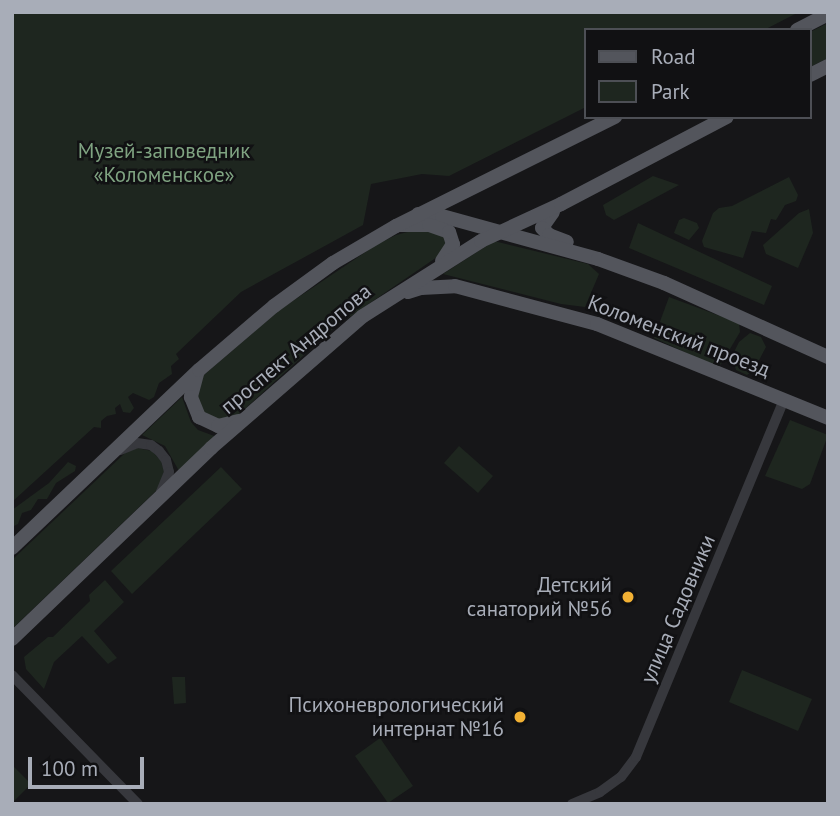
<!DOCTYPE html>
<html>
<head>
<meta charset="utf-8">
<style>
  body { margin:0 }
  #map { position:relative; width:840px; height:816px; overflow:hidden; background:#161618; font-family:"PT Sans",sans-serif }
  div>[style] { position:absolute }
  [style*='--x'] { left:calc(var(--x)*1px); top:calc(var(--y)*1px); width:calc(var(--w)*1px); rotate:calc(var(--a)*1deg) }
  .green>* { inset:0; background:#1e261f }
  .minor>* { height:10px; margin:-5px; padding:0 5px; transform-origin:5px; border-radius:5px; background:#37383d }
  .major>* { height:14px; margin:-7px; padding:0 7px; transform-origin:7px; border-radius:7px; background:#53555c }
  .dots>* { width:19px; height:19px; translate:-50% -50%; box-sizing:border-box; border:4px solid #111113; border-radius:50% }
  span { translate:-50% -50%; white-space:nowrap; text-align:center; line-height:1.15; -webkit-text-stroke:5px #111113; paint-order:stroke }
  .park-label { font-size:21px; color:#7fa381 }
  .street-label { font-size:21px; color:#a8adb8 }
  .poi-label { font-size:21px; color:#a8adb8 }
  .right { translate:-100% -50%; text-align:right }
  .frame { position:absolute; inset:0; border:14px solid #a8adb8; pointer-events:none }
  .legend { position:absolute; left:584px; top:28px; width:228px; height:91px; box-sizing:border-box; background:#111113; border:2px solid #4d4f55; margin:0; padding:9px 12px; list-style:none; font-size:21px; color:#a8adb8 }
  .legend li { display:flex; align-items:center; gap:14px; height:35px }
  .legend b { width:35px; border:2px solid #4d4f55 }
  .scale { position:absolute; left:28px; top:757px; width:116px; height:32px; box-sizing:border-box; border:4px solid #a8adb8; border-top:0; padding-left:9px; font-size:21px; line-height:24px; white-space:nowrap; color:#a8adb8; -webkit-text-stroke:5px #111113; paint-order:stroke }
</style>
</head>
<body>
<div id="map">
  <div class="green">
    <i style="clip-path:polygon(12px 12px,799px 12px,764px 30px,586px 30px,586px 107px,449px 176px,422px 174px,371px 184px,363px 225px,241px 292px,176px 354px,179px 359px,171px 366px,172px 374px,159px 383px,154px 397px,149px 400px,133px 393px,128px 397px,134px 408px,130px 413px,123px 412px,120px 404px,115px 408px,116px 414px,107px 416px,101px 421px,101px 428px,94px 427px,12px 502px)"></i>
    <i style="clip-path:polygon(828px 23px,828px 58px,810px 67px,810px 32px)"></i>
    <i style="clip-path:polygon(653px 176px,679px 185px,614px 220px,606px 215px,603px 205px)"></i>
    <i style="clip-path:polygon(789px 177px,798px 195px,796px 201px,785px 205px,776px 220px,771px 219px,766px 233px,752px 231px,743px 258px,704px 247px,702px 241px,713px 213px,719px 208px,732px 206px)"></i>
    <i style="clip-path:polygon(809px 209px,813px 233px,798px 268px,766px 254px,763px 245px,799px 213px)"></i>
    <i style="clip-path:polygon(684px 218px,697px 223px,699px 228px,689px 240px,674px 233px,679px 220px)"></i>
    <i style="clip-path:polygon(638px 223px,772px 286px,764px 305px,629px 248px)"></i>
    <i style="clip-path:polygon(419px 229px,437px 230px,449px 241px,440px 255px,335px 327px,238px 415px,218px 422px,208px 419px,197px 405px,198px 380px,281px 309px,376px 245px,396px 235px)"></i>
    <i style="clip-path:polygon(494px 241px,588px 264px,599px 274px,585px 307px,561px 304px,443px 274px)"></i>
    <i style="clip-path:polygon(669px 297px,739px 323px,740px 332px,721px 364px,717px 367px,654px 338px)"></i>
    <i style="clip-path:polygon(750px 333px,761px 337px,766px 347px,756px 366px,758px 367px,747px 375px,736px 370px,732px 356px,739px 342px)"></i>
    <i style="clip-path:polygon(182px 397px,191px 422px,198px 430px,217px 437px,179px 471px,165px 446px,142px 435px)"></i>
    <i style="clip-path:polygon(790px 420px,828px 435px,810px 484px,802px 489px,765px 476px)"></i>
    <i style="clip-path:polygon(459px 446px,493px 476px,478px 493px,444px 463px)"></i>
    <i style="clip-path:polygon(137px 448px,152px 451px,161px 461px,164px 471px,159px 488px,12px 629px,12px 560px,125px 453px)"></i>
    <i style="clip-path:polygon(68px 462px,76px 466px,75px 471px,56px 483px,47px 499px,38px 499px,31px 510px,22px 513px,18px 524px,12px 527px,12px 510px,49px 483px)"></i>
    <i style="clip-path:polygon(221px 467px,242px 489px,132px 594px,111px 571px)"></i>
    <i style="clip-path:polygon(105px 580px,124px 602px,94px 631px,117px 658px,108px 664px,82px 636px,54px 662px,44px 689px,26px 669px,24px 657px,48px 637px,53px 637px,90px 601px,89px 595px)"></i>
    <i style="clip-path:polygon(742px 670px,812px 699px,798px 731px,729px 702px)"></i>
    <i style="clip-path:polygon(172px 677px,185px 677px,186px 703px,174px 704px)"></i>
    <i style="clip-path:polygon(380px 738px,413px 786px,388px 803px,355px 756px)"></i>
    <i style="clip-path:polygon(12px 765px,31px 784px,12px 803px)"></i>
  </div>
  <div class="minor">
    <i style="--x:120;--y:450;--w:18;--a:-22"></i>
    <i style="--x:137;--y:443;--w:14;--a:8"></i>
    <i style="--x:151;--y:445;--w:10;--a:37"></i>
    <i style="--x:159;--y:451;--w:11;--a:52"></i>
    <i style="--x:166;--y:460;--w:12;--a:76"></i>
    <i style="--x:169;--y:472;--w:22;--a:112"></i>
    <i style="--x:12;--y:675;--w:180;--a:45.7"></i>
    <i style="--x:572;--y:804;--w:30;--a:-23"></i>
    <i style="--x:600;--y:792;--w:26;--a:-36"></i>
    <i style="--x:621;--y:777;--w:25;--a:-53"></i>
    <i style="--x:636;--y:757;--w:386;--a:-67.5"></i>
  </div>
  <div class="major">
    <i style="--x:797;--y:30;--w:35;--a:-27"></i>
    <i style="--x:810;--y:75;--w:20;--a:-27"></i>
    <i style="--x:553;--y:212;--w:19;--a:125"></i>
    <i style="--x:542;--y:228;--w:10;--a:45"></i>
    <i style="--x:549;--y:235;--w:19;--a:21"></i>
    <i style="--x:418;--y:214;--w:24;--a:5"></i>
    <i style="--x:442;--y:216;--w:162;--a:15.4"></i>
    <i style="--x:598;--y:259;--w:70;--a:20"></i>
    <i style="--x:664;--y:283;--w:180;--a:24.3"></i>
    <i style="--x:400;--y:225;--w:29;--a:0"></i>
    <i style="--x:429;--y:225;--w:21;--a:19"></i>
    <i style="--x:449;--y:232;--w:13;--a:72"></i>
    <i style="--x:453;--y:244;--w:20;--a:123"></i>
    <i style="--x:408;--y:292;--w:14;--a:-17"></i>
    <i style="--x:421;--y:288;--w:34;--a:-3"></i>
    <i style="--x:455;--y:286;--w:147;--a:15"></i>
    <i style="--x:597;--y:324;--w:249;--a:22.1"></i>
    <i style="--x:197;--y:374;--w:24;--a:105"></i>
    <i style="--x:191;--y:397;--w:22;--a:68"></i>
    <i style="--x:199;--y:417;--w:21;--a:25"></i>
    <i style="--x:218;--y:426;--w:21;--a:-14"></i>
    <i style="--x:12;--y:548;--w:258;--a:-43.6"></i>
    <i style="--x:199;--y:370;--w:99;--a:-40.5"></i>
    <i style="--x:274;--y:306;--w:73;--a:-36.1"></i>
    <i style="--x:333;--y:263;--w:73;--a:-30.4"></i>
    <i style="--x:396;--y:226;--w:245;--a:-26.5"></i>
    <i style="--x:12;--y:639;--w:276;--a:-43.8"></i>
    <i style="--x:211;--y:448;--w:201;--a:-41"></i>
    <i style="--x:363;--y:316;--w:140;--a:-32.4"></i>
    <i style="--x:481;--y:241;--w:88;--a:-24.8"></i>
    <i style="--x:561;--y:204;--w:187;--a:-27.7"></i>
  </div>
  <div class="dots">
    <i style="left:628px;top:597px;background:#f2b134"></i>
    <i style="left:520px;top:717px;background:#f2b134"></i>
  </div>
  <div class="park-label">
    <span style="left:164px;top:163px">Музей-заповедник<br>«Коломенское»</span>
  </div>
  <div class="street-label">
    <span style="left:679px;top:336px;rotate:21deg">Коломенский проезд</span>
    <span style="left:296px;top:349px;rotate:-40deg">проспект Андропова</span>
    <span style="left:678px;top:609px;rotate:-67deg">улица Садовники</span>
  </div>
  <div class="poi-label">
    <span class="right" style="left:612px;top:597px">Детский<br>санаторий №56</span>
    <span class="right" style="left:504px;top:717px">Психоневрологический<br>интернат №16</span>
  </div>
  <div class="frame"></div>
  <ul class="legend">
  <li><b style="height:9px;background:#53555c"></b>Road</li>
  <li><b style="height:19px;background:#1e261f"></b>Park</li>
  </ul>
  <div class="scale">100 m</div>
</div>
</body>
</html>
